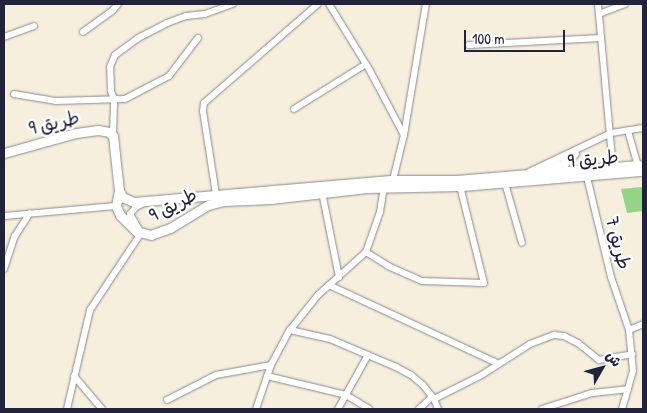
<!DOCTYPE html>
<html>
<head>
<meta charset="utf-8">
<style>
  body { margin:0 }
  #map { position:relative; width:647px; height:413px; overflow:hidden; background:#f6efde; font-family:"Patrick Hand","Playpen Sans Arabic",sans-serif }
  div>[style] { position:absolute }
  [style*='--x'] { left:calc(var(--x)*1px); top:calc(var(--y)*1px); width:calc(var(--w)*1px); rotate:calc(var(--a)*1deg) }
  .green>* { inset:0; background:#95d388 }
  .roads { filter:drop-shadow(0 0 1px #8c888c) drop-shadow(0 0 1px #8c888c) }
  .street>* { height:6px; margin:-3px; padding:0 3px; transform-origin:3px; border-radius:3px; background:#fff }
  .secondary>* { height:9px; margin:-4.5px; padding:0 4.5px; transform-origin:4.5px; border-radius:4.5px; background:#fff }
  span { translate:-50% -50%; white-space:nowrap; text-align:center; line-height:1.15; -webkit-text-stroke:5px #fff; paint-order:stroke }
  .street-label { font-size:19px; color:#22223b }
  .frame { position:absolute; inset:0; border:5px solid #22223b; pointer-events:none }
  .north { position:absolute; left:577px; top:343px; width:50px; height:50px; -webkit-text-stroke:4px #fff; paint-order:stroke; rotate:52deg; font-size:14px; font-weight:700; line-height:20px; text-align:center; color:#22223b }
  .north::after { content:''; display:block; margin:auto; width:18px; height:22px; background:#22223b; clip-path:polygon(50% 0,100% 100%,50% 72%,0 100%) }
  .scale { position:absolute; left:464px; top:30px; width:101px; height:22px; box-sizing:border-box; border:2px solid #22223b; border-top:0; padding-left:6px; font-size:15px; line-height:18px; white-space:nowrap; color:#22223b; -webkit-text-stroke:4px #fff; paint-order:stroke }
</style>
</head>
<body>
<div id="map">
  <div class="green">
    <i style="clip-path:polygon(642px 187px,643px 211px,627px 213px,621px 189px)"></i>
  </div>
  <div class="roads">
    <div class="street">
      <i style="--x:329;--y:4;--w:76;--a:58.4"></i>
      <i style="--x:369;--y:69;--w:75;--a:62.1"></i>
      <i style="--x:598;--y:4;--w:166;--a:84.8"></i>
      <i style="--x:599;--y:14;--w:28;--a:-21"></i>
      <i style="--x:83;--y:32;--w:37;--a:-36"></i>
      <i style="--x:113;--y:10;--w:8;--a:-50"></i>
      <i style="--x:4;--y:37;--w:32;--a:-20"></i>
      <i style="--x:469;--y:45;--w:132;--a:-3"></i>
      <i style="--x:14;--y:94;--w:43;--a:9.5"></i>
      <i style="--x:56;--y:101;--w:69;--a:-1.7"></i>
      <i style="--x:125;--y:99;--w:50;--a:-27.6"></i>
      <i style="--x:169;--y:76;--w:48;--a:-52.7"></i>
      <i style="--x:294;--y:109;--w:85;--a:-32"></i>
      <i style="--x:628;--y:131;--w:35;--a:74"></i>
      <i style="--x:113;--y:134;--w:35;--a:-88"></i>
      <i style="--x:114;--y:99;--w:9;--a:-111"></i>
      <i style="--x:111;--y:91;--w:24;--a:-92"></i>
      <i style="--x:110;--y:67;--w:13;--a:-67"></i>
      <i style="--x:115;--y:55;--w:29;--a:-36"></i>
      <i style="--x:138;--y:38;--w:33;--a:-27"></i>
      <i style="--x:167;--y:23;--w:20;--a:-20"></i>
      <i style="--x:186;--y:16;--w:19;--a:-6"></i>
      <i style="--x:205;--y:14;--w:30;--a:-20"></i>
      <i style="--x:529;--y:172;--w:91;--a:-25.4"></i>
      <i style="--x:611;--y:133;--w:32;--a:-9"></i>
      <i style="--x:586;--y:173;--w:107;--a:76.5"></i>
      <i style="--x:611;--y:277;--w:56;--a:71.2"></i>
      <i style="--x:629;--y:330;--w:41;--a:84.4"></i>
      <i style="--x:633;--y:371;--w:40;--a:106"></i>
      <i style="--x:393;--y:180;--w:46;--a:-76.3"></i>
      <i style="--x:404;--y:135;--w:133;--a:-80.5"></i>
      <i style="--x:505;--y:183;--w:62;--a:74.2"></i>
      <i style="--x:322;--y:192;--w:87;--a:78.7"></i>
      <i style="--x:216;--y:194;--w:84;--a:-98.9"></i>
      <i style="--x:203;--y:111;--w:8;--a:-83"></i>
      <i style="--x:204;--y:103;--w:151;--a:-41"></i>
      <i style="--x:4;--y:216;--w:112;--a:-5.1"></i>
      <i style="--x:366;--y:252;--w:26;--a:32"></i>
      <i style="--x:388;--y:266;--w:37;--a:24"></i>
      <i style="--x:422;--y:281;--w:62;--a:1.8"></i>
      <i style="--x:484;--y:283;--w:100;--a:-103.9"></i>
      <i style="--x:4;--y:269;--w:35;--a:-72"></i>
      <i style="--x:15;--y:236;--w:27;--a:-57"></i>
      <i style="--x:329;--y:285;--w:187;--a:24.9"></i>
      <i style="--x:290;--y:330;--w:41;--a:12.7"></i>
      <i style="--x:330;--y:339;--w:72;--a:23"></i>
      <i style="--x:396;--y:367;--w:17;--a:28"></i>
      <i style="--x:411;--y:375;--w:16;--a:40"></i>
      <i style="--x:423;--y:385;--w:18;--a:52"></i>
      <i style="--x:434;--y:399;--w:11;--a:68"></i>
      <i style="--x:629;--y:330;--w:15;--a:-23"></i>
      <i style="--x:74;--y:376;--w:43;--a:49.7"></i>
      <i style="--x:267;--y:376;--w:81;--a:13.5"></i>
      <i style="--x:346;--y:395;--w:27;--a:31"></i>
      <i style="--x:434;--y:399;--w:51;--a:-26.6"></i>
      <i style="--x:480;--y:376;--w:59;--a:-32.6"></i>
      <i style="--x:530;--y:344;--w:26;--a:-21"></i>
      <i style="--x:554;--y:335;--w:10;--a:6"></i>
      <i style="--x:564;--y:336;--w:16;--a:27"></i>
      <i style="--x:578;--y:343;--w:27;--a:39"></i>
      <i style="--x:599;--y:360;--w:34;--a:-10"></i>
      <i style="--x:167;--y:400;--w:55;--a:-27"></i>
      <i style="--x:216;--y:375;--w:56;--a:-10.3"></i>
      <i style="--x:67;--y:409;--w:102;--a:-76.9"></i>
      <i style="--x:90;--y:310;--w:92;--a:-56.5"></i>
      <i style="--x:141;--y:233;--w:22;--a:-120"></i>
      <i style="--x:130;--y:214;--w:9;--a:-49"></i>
      <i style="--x:136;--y:207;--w:9;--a:-27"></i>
      <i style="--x:256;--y:409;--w:46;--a:-71.2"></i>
      <i style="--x:271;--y:365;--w:40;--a:-62"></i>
      <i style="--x:290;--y:330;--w:45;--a:-51.3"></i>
      <i style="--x:318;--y:295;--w:64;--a:-41.9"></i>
      <i style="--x:366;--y:252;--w:42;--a:-70.7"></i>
      <i style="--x:380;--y:212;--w:25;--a:-81"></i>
      <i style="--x:338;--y:409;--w:62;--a:-60.9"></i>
      <i style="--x:419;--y:409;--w:18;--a:-43"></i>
      <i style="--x:542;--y:409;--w:52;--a:-17.7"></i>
      <i style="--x:592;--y:393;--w:36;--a:-6"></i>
    </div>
    <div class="secondary">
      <i style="--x:4;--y:153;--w:75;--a:-15.5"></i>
      <i style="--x:76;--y:133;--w:22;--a:-8"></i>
      <i style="--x:98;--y:130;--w:11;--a:10"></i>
      <i style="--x:109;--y:132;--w:6;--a:45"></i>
      <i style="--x:113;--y:136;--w:54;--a:83.7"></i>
      <i style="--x:119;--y:190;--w:8;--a:67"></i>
      <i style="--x:122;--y:197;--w:13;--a:23"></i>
      <i style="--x:134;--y:202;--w:260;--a:-4.9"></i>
      <i style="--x:393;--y:180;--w:63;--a:0"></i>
      <i style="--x:456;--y:180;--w:183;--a:-4.7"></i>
      <i style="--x:638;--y:165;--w:6;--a:72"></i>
      <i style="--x:640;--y:171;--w:181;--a:175.2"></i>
      <i style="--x:460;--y:186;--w:93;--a:178.8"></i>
      <i style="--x:367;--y:188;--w:97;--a:173.5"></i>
      <i style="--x:271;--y:199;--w:47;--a:177.6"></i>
      <i style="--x:224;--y:201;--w:16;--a:166"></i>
      <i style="--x:208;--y:205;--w:44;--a:148.8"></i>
      <i style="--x:170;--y:228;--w:20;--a:160"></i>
      <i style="--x:151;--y:235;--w:16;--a:-165"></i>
      <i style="--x:136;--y:231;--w:23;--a:-135"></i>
      <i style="--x:120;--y:215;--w:10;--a:-114"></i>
      <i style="--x:116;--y:206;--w:16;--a:-79"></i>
      <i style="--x:545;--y:171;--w:21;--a:-23"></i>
      <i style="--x:564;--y:163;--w:14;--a:-45"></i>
    </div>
  </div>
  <div class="street-label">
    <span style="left:54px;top:123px;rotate:-13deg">طريق 9</span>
    <span style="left:593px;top:159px;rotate:-5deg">9 طريق</span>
    <span style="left:173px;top:205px;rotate:-27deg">9 طريق</span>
    <span style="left:618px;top:243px;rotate:76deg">7 طريق</span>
  </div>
  <div class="frame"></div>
  <div class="north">ش</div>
  <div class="scale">100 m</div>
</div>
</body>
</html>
